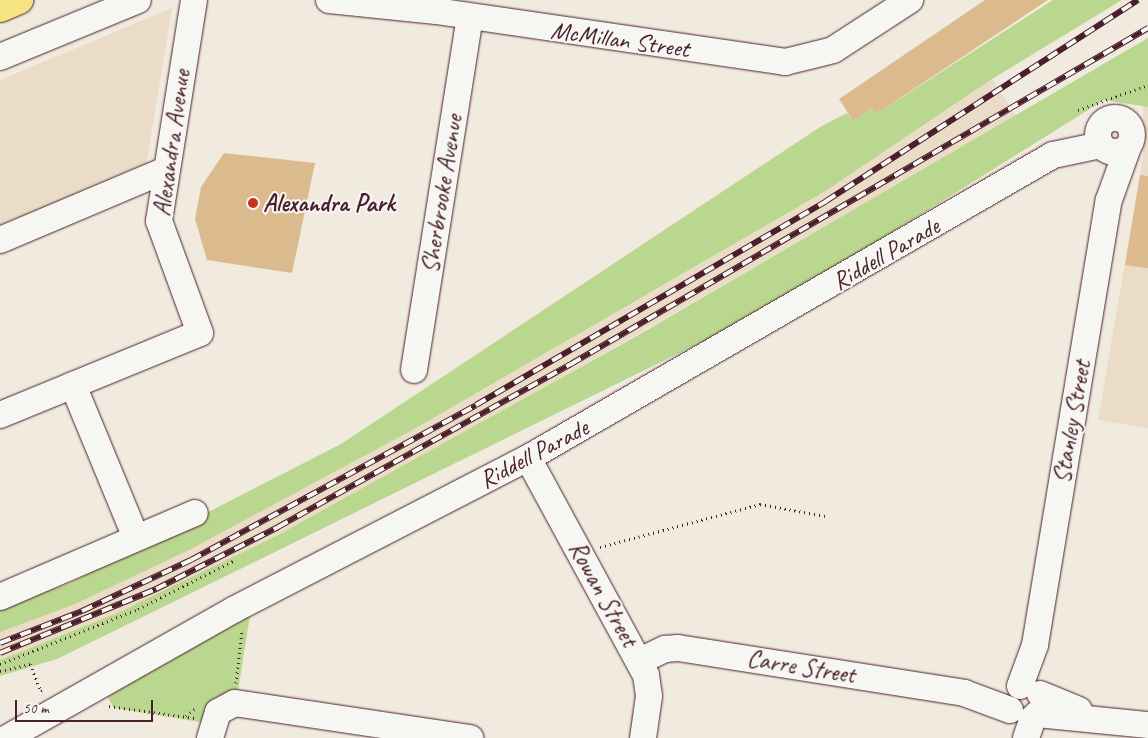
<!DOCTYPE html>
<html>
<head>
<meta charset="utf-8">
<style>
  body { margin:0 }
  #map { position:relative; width:1148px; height:738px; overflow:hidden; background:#f1eade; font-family:Caveat,sans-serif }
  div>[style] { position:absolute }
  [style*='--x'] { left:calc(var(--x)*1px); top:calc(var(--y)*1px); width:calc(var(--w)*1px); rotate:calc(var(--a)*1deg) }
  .built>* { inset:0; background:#eadcc6 }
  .green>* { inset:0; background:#bad78f }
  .building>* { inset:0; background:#dbba8d }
  .path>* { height:3px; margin-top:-1.5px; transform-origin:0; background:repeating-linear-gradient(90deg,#4a1f2b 0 1px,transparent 0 5px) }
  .roads { filter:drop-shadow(0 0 1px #4a1f2b) drop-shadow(0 0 1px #4a1f2b) }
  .minor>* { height:26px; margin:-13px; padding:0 13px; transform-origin:13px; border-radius:13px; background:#f6f6f2 }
  .minor>.ring { margin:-13px; padding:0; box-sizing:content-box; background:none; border:26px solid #f6f6f2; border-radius:50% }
  .highway>* { height:28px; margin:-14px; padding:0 14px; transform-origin:14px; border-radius:14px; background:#f6e381 }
  .rail>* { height:5.5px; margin-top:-2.75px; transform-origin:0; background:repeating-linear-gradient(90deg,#f6f6f2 0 11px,#4a1f2b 0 22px); box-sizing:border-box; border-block:1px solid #4a1f2b }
  .dots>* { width:14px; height:14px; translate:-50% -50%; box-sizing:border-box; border:2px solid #f6f6f2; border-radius:50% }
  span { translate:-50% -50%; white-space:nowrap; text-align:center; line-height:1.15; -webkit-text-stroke:4px #f6f6f2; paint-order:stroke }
  .street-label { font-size:25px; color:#4a1f2b }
  .poi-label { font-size:25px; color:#4a1f2b; font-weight:700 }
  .left { translate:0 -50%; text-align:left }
  .scale { position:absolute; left:15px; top:700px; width:138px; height:22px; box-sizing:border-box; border:2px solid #4a1f2b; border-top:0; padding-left:6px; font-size:15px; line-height:18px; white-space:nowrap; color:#4a1f2b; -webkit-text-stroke:4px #f6f6f2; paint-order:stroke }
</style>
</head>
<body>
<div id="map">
  <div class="built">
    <i style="clip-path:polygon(172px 8px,143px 184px,0 244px,0 80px)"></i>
    <i style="clip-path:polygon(992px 79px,1016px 116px,909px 178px,479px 425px,278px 535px,115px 614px,0 660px,0 632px,121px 582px,416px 428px,827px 190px)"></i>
    <i style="clip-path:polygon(1143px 106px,1148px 107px,1148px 428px,1098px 420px,1143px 157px)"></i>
  </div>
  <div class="green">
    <i style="clip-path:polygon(1053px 0,1122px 0,992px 79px,827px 190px,416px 428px,189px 550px,75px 604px,0 632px,0 607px,68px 584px,341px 444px,820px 127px,847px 113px,853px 121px,871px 108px,876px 114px)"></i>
    <i style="clip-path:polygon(1148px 38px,1148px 107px,1104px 100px,769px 309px,57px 659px,0 676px,0 660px,115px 614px,278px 535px,635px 337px)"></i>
    <i style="clip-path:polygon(251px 609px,237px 697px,206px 723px,114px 708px,105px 693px)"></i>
  </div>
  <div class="building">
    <i style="clip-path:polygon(985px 0,1048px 0,876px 114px,871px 108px,853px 121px,839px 99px)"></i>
    <i style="clip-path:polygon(224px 153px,315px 163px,292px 273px,207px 260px,195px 219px,201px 187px)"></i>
    <i style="clip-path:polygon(1140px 175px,1148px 176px,1148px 268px,1125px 265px)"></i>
  </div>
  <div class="path">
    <i style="--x:1078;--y:110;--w:74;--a:-19.7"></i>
    <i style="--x:600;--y:547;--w:166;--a:-15"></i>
    <i style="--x:760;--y:504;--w:66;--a:10.5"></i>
    <i style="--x:0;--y:664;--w:149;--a:-21.7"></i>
    <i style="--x:138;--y:609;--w:109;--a:-26.8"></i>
    <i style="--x:0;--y:671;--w:31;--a:-13"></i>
    <i style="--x:30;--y:664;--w:29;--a:68"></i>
    <i style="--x:41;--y:691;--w:4;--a:-27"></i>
    <i style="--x:236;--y:683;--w:53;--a:-83.5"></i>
    <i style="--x:109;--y:706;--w:86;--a:8"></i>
    <i style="--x:186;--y:716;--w:14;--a:-39"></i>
  </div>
  <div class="roads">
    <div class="minor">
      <i style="--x:329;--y:0;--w:108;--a:5.9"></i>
      <i style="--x:436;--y:11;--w:353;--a:8.3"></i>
      <i style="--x:785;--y:62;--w:49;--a:-14"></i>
      <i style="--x:833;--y:50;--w:92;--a:-33"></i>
      <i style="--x:0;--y:57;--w:149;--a:-22.4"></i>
      <i class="ring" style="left:1098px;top:118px;width:8px;height:8px"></i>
      <i style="--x:0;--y:240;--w:180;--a:-22.9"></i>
      <i style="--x:414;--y:370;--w:356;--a:-81"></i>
      <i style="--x:73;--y:385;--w:165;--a:67.6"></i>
      <i style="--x:0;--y:415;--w:216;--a:-22.3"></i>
      <i style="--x:200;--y:333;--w:119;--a:-110.1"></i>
      <i style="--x:159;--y:221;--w:224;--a:-81"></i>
      <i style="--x:528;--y:458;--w:247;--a:61.5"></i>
      <i style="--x:646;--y:675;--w:21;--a:82"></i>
      <i style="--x:649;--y:696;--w:42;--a:98.1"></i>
      <i style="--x:0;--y:597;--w:212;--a:-23.3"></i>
      <i style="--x:640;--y:661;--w:28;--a:-26"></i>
      <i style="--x:665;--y:649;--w:13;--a:-4"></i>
      <i style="--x:678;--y:648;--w:290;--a:8.9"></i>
      <i style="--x:964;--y:693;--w:49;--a:20.3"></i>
      <i style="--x:1020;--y:686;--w:44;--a:-69.9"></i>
      <i style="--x:1035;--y:645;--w:451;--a:-80.6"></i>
      <i style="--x:1109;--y:200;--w:56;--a:-70.3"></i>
      <i style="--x:1040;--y:694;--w:42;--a:22.3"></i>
      <i style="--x:1037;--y:714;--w:112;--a:5.7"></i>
      <i style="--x:7;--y:738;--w:262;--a:-29.5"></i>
      <i style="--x:235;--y:609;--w:330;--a:-27.3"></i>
      <i style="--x:528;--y:458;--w:606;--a:-29.99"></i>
      <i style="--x:1053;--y:155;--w:49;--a:-11.8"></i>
      <i style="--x:210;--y:738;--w:27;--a:-73"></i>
      <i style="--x:218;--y:712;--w:19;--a:-28"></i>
      <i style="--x:235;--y:703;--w:238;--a:8.5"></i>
      <i style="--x:1026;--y:738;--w:21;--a:-71"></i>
    </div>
    <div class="highway">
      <i style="--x:0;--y:8;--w:21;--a:-23"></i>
    </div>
  </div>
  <div class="rail">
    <i style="--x:0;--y:643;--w:88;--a:-21.3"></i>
    <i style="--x:82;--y:611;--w:120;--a:-25.1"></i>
    <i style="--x:191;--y:560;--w:324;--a:-28.5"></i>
    <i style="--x:476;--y:405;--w:405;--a:-30.2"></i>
    <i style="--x:826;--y:201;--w:371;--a:-32.8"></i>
    <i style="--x:0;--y:653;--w:169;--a:-22.3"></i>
    <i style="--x:156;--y:589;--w:137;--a:-26.9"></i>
    <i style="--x:278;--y:527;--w:335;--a:-29.1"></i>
    <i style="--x:571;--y:364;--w:668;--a:-30.21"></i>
  </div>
  <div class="dots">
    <i style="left:253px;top:203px;background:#c8321e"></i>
  </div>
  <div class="street-label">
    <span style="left:620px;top:40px;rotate:8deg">McMillan Street</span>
    <span style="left:172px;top:143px;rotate:-82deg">Alexandra Avenue</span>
    <span style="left:442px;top:194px;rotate:-81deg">Sherbrooke Avenue</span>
    <span style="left:886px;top:254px;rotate:-30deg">Riddell Parade</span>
    <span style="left:1072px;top:422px;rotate:-80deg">Stanley Street</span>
    <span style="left:534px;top:454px;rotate:-28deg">Riddell Parade</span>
    <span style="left:603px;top:594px;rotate:61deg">Rowan Street</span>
    <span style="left:801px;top:667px;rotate:9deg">Carre Street</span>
  </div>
  <div class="poi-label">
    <span class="left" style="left:263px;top:203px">Alexandra Park</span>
  </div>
  <div class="scale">50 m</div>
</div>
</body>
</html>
